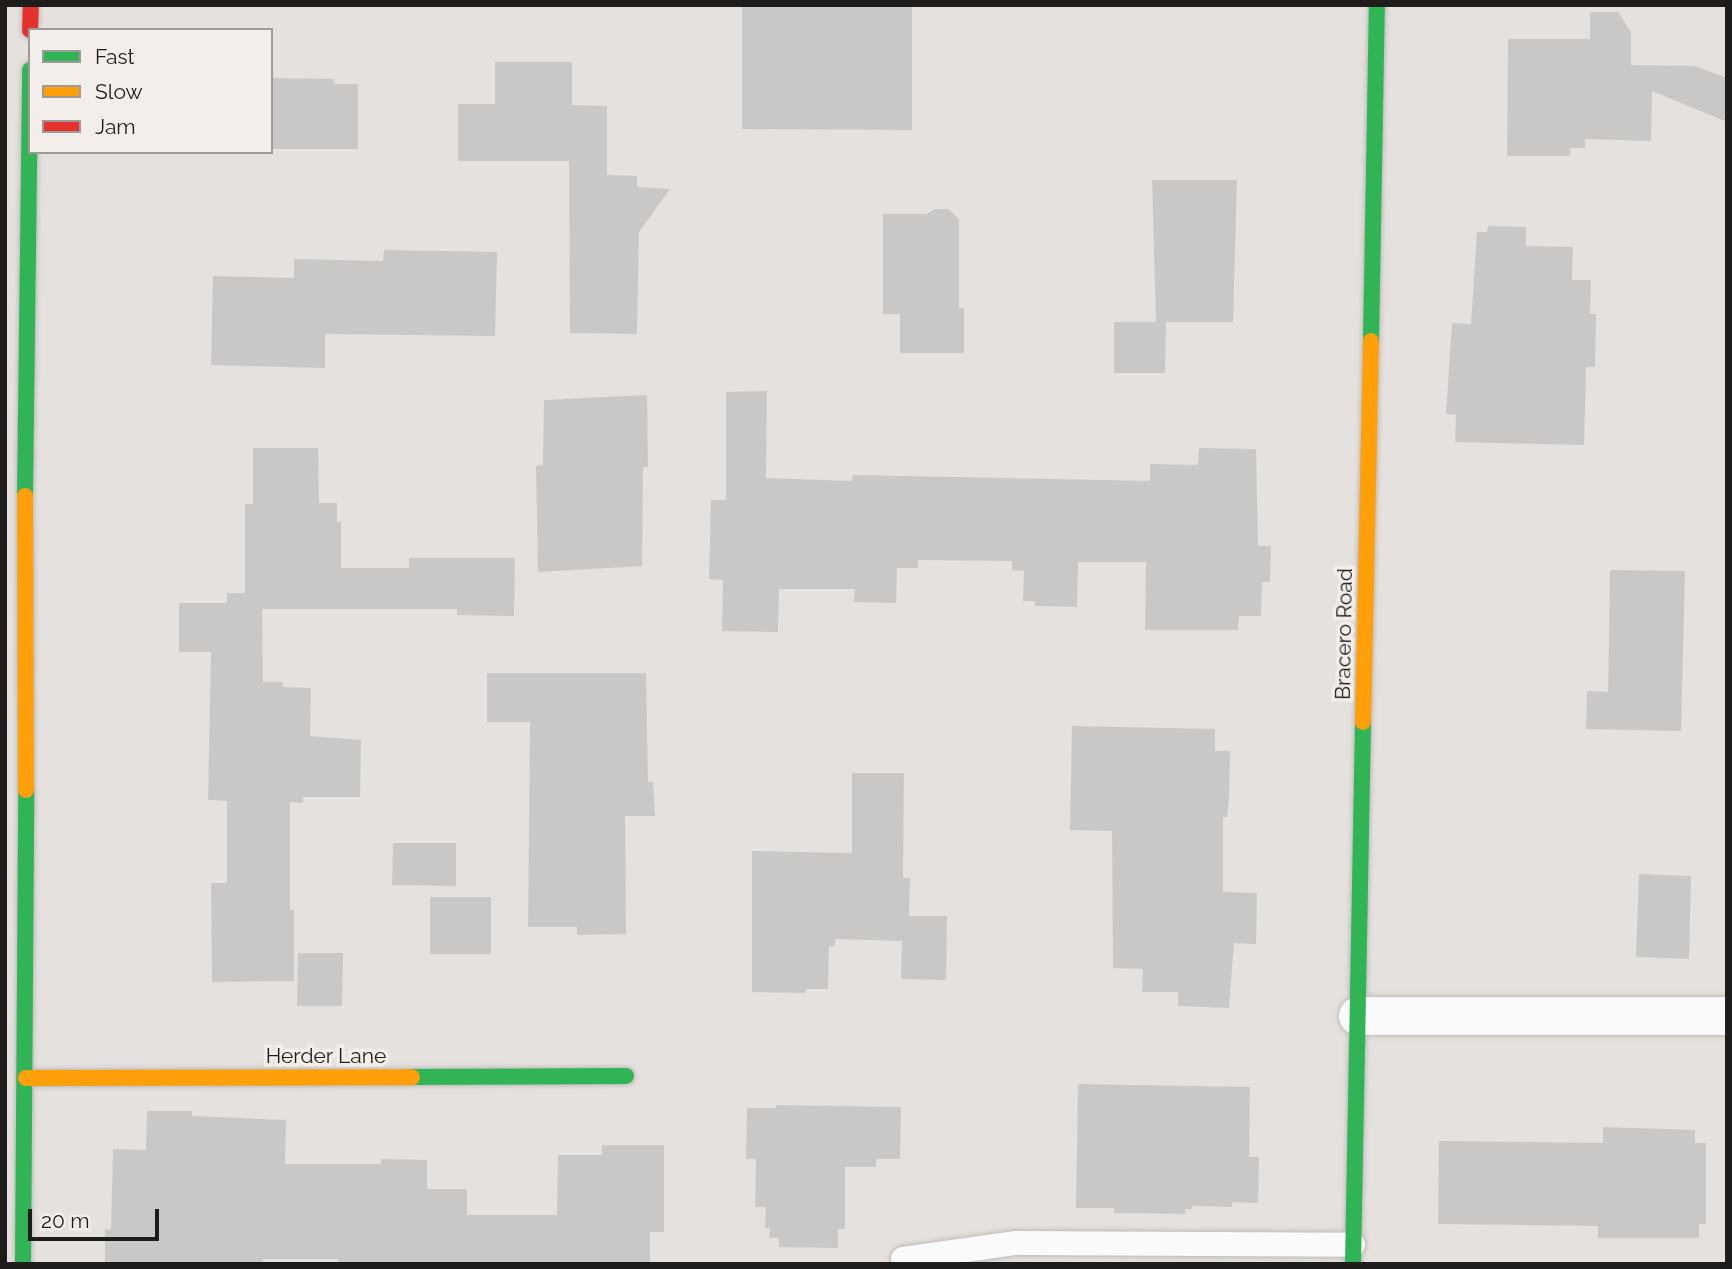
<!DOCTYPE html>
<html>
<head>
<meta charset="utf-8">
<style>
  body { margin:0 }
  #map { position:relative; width:1732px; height:1269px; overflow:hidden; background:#e4e1de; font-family:Raleway,sans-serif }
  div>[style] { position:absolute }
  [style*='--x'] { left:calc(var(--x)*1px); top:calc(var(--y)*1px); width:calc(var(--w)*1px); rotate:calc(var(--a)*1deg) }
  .building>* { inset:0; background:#cac8c7 }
  .roads { filter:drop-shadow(0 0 2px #bebbb9) drop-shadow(0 0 2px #bebbb9) }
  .lane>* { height:24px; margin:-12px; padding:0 12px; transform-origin:12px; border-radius:12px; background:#fbfafa }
  .street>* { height:38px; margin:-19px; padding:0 19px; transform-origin:19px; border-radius:19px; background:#fbfafa }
  .fast>* { height:16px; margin:-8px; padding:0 8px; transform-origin:8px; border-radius:8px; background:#30b455 }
  .slow>* { height:16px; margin:-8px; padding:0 8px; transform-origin:8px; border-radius:8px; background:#ff9f0a }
  .jam>* { height:16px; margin:-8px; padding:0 8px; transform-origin:8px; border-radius:8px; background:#e5322d }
  span { translate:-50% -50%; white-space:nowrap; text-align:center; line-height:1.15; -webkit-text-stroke:7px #f3eee9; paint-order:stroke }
  .street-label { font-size:21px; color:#1f1d1b }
  .frame { position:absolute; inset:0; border:7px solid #1f1d1b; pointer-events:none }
  .legend { position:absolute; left:28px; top:28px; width:245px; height:126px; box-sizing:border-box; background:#f3eee9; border:2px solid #9e9a97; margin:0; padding:9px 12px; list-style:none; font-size:21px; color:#1f1d1b }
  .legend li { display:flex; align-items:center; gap:14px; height:35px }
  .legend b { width:35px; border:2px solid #9e9a97 }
  .scale { position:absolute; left:28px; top:1209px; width:131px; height:32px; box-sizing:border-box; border:4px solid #1f1d1b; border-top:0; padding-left:9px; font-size:21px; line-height:24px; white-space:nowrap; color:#1f1d1b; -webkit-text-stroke:5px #f3eee9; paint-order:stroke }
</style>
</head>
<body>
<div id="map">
  <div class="building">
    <i style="clip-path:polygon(742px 5px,912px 5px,912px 130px,742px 129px)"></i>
    <i style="clip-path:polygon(1590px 12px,1618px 12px,1631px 32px,1631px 65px,1695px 66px,1727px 78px,1727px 122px,1652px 91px,1651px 141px,1585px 139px,1585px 148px,1570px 148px,1570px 156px,1507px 156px,1508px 39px,1590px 39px)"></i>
    <i style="clip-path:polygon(495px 62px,572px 62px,572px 105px,607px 106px,607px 175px,637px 176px,637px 187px,670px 189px,639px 232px,637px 334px,570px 333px,569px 161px,458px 161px,458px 104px,495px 104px)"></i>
    <i style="clip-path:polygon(271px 78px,334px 79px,334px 84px,358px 84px,358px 149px,271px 149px)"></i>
    <i style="clip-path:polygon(1152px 180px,1237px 180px,1233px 322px,1156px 322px)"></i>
    <i style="clip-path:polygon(935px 209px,948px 209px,959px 219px,959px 308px,964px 308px,964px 353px,900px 353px,900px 314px,883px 314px,883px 214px,927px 214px)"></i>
    <i style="clip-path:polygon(1488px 226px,1526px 227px,1526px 246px,1573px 247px,1572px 280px,1591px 280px,1590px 314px,1596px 314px,1595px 367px,1586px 367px,1584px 445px,1455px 442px,1456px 415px,1446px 414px,1452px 323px,1471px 324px,1477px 232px,1487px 232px)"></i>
    <i style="clip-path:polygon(384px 250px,497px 252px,495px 336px,325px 334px,325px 368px,211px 365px,213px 276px,294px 278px,294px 259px,383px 261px)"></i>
    <i style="clip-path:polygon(1114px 322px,1166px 322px,1165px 373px,1114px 373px)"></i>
    <i style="clip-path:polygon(767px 391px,766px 478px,852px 481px,853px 475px,1150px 481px,1150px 464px,1198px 465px,1199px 448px,1256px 449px,1258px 546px,1271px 546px,1270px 582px,1262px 582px,1261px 616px,1239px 616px,1238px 630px,1145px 630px,1146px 562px,1078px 562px,1077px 607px,1035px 606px,1035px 601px,1023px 601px,1024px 571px,1012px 570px,1012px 561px,918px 560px,918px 568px,897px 568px,896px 603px,854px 602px,855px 589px,779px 589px,778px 632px,722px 631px,723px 580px,709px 579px,711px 500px,726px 500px,726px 392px)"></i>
    <i style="clip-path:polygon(647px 395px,648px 467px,643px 467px,642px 566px,538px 572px,536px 466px,543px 465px,544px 400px)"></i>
    <i style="clip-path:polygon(253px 448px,318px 448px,319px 503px,337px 503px,337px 522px,341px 522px,341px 568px,409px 568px,409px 558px,515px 558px,514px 616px,457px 615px,457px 609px,262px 609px,263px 682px,283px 682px,282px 687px,311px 688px,310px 736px,361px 740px,360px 797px,303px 797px,303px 803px,290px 802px,290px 910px,294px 910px,294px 981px,212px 982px,211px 883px,227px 883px,227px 801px,208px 800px,211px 652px,179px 652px,179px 603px,227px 603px,227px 593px,245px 593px,245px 504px,253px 504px)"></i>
    <i style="clip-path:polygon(1610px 570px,1685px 571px,1681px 731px,1586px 729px,1587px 691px,1608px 692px)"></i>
    <i style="clip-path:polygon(487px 673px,646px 673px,648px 782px,653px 782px,655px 816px,625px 816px,626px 934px,577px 935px,577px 927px,528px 927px,530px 722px,487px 722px)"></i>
    <i style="clip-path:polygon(1072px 726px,1215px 729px,1215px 751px,1230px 751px,1229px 801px,1227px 817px,1223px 817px,1223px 892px,1257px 893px,1256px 944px,1234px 943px,1229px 1008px,1178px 1006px,1178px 992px,1142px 992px,1143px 969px,1113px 968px,1112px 831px,1070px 830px)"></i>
    <i style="clip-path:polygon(852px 773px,904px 773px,903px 878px,910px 878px,909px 916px,947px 916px,946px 980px,901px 979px,902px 941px,835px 939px,835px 946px,829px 946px,828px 989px,806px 989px,806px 993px,752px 992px,752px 851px,852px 853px)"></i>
    <i style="clip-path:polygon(393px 843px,456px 843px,456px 886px,392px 885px)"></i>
    <i style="clip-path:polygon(1639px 874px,1691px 876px,1689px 959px,1636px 957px)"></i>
    <i style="clip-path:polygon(430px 897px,491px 897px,491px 954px,430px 954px)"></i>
    <i style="clip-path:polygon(298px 953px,343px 953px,342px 1006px,297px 1006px)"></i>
    <i style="clip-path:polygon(1078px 1084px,1250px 1087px,1249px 1157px,1259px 1157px,1258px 1203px,1232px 1202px,1232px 1207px,1192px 1206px,1192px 1209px,1185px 1209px,1185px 1214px,1114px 1213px,1114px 1208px,1076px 1208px)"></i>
    <i style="clip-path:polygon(776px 1105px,901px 1107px,900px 1159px,876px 1159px,876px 1167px,845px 1167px,845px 1229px,838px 1229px,838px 1248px,779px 1247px,779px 1238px,769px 1238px,770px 1228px,765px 1228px,766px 1207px,755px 1207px,756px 1159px,746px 1159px,747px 1108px,776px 1108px)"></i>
    <i style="clip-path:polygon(147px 1111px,192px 1111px,192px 1116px,286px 1120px,285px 1164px,381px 1164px,381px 1159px,427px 1160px,427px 1189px,467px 1189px,467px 1215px,557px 1215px,558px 1155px,602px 1155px,602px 1145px,664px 1145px,664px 1232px,650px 1232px,650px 1264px,338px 1264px,338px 1259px,263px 1259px,263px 1264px,105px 1264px,105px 1229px,111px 1230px,113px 1149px,146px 1150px)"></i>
    <i style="clip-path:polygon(1603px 1127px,1695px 1130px,1695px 1143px,1706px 1143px,1706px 1224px,1699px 1224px,1699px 1238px,1598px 1238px,1598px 1226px,1438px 1224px,1439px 1141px,1603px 1143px)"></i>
  </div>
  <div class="roads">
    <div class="lane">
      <i style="--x:903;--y:1259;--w:114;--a:-8.1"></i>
      <i style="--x:1016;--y:1243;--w:337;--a:0.3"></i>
    </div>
    <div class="street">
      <i style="--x:1358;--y:1016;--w:369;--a:0"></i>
    </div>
    <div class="fast">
      <i style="--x:1371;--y:341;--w:336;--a:-89"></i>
      <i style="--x:25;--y:496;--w:426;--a:-89.3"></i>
      <i style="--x:412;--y:1077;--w:214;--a:-0.3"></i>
      <i style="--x:23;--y:1264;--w:474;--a:-89.6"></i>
      <i style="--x:1353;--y:1264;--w:542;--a:-88.94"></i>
    </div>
    <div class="slow">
      <i style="--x:25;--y:496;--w:294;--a:89.8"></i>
      <i style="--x:1363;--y:722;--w:381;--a:-88.8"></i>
      <i style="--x:26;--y:1078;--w:386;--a:-0.1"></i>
    </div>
    <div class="jam">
      <i style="--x:30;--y:30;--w:25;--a:-88"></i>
    </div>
  </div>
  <div class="street-label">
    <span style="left:1344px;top:634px;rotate:-89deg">Bracero Road</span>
    <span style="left:326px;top:1056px">Herder Lane</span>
  </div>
  <div class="frame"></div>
  <ul class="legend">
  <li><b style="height:9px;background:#30b455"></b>Fast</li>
  <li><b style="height:9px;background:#ff9f0a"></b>Slow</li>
  <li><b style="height:9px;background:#e5322d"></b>Jam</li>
  </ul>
  <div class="scale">20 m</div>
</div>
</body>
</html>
